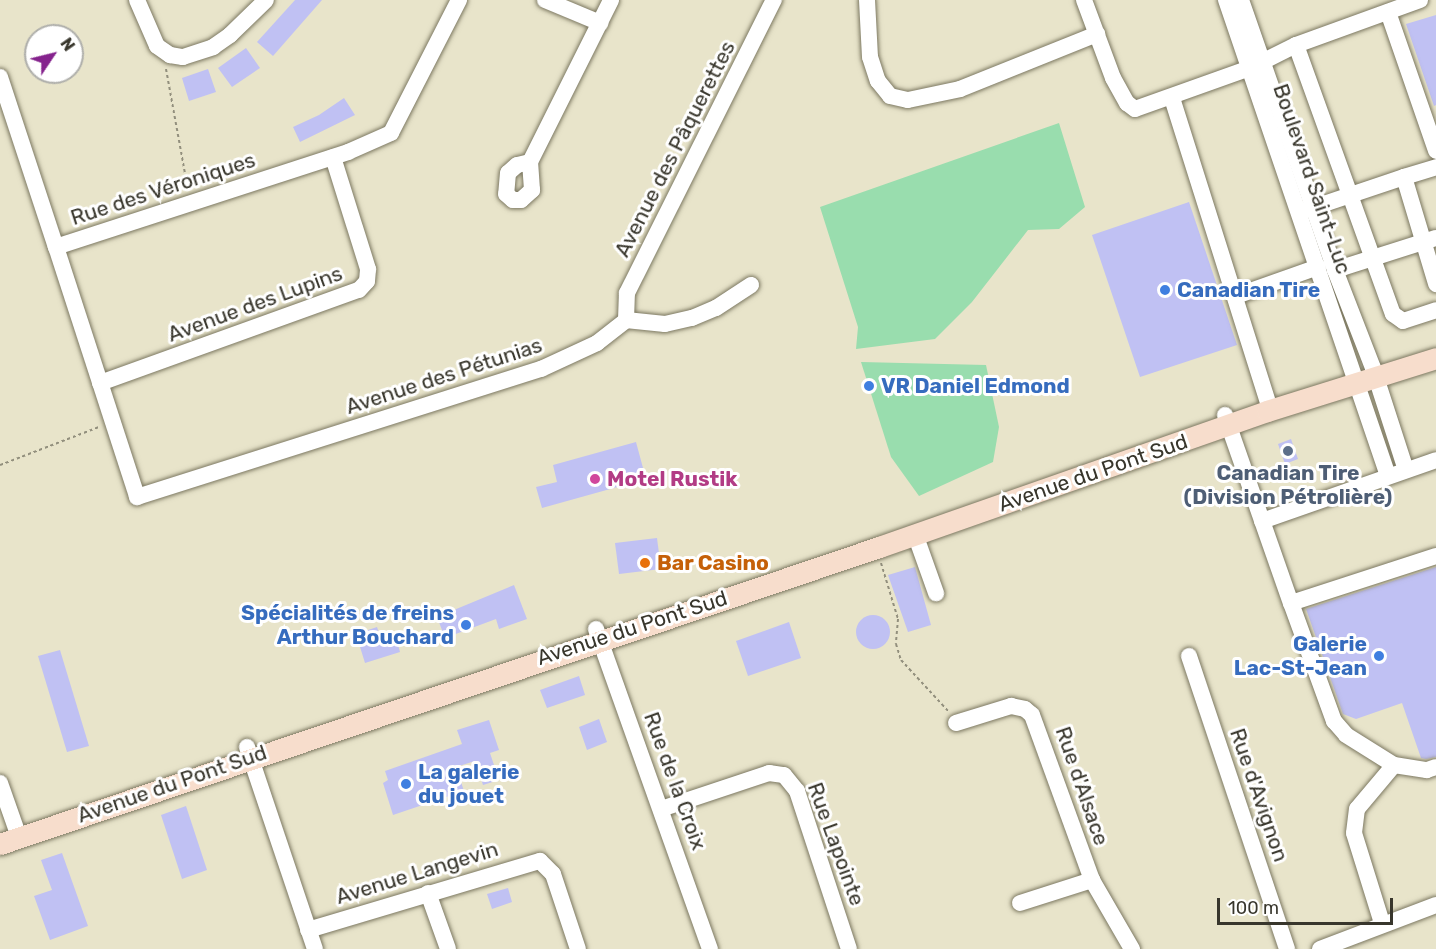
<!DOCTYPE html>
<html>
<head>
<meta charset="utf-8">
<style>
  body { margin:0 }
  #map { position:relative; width:1436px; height:949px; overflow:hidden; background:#e8e4ca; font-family:Rubik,sans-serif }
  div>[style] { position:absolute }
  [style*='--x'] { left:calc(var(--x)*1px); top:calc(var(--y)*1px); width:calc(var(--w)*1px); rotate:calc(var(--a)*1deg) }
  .green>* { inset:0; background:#99ddae }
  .building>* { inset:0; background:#c0c1f3 }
  .round { border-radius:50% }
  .path>* { height:2px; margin-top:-1px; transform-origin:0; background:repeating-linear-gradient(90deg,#928f7d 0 3px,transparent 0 6px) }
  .roads { filter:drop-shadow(0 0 2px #7c7861) drop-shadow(0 0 2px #7c7861) }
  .minor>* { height:16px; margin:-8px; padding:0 8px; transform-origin:8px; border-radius:8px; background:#fff }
  .major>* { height:21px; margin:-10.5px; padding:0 10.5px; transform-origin:10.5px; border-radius:10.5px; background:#f7ddcc }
  .dots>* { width:16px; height:16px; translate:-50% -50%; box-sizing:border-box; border:3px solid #fff; border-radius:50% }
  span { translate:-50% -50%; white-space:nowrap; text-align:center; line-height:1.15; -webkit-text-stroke:6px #fff; paint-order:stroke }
  .street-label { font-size:21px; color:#38362c }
  .shop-label { font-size:21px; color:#366cbe; font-weight:700 }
  .left { translate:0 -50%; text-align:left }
  .right { translate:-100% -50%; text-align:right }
  .service-label { font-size:21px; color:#4e5e75; font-weight:700 }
  .hotel-label { font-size:21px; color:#b23c85; font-weight:700 }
  .food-label { font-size:21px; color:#c56008; font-weight:700 }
  .north { position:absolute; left:24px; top:24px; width:60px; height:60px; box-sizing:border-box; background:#fff; border:2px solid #afafab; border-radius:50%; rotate:55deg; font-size:16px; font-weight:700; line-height:24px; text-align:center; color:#38362c }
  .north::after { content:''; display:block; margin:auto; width:21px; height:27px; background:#85238d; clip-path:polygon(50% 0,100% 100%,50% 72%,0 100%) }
  .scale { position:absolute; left:1217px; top:898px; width:176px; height:27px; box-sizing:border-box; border:3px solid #38362c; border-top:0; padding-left:8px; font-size:18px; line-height:21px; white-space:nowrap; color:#38362c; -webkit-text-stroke:4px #fff; paint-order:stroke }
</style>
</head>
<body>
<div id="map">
  <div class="green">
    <i style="clip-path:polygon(1059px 123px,1085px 207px,1059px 229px,1028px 230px,972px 302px,935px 339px,856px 349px,858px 327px,820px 207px)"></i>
    <i style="clip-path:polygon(861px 362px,986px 365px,999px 427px,993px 462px,919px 496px,891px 457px)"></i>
  </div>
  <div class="building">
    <i style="clip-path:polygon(295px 0,322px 0,273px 56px,257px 42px)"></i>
    <i style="clip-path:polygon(1436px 15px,1436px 105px,1434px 106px,1406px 24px)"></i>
    <i style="clip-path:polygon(246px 48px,260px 68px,232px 87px,218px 68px)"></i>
    <i style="clip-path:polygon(208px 69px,216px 92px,189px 101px,182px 78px)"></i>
    <i style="clip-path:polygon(344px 98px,355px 115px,300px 142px,293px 127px,319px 115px)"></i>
    <i style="clip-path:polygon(1189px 202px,1237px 345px,1140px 377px,1092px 235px)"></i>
    <i style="clip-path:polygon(1291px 439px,1298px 459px,1285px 464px,1278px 444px)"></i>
    <i style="clip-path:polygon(636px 442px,646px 479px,542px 508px,536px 487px,557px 482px,553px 465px)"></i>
    <i style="clip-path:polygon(657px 538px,661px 569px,619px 574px,615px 543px)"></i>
    <i style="clip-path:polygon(915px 567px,931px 625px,908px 632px,888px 575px)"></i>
    <i style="clip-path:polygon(1436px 567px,1436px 757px,1426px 759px,1421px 758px,1402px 703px,1356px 719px,1343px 714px,1306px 609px)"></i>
    <i style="clip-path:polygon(514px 585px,527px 619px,499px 629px,496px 619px,445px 638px,437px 617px)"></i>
    <i class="round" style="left:856px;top:615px;width:34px;height:34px"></i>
    <i style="clip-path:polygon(789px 622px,801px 658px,748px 676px,736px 641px)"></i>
    <i style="clip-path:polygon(377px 627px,383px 645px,397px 641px,400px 652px,365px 663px,356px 634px)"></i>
    <i style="clip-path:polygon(60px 650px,89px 746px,67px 752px,38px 656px)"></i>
    <i style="clip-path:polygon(579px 676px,585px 695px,547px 708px,540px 690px)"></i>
    <i style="clip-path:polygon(599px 719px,607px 742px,587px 750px,579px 727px)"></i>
    <i style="clip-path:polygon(489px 720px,499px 750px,490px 753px,499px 780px,483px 785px,475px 761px,456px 767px,464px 791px,393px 815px,383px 783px,388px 780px,385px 771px,462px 744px,457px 730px)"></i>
    <i style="clip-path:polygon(186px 806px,207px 870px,182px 879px,161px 815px)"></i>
    <i style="clip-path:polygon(62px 853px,88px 926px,50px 940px,34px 896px,52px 890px,41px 860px)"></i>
    <i style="clip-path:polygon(508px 888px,512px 902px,492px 909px,487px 894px)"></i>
  </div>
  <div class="path">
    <i style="--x:166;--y:69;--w:123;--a:79.7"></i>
    <i style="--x:0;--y:465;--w:106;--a:-21"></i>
    <i style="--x:881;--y:563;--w:59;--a:73.1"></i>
    <i style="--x:898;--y:619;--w:25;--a:95"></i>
    <i style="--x:896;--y:644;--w:17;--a:73"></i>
    <i style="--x:901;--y:660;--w:71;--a:47.3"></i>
  </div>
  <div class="roads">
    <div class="minor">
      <i style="--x:137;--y:0;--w:50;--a:66.5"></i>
      <i style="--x:157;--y:46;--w:16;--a:35"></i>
      <i style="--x:170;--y:55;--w:13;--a:9"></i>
      <i style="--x:183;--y:57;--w:32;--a:-18"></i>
      <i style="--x:213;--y:47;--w:21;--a:-35"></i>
      <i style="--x:230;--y:35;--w:50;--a:-44.2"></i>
      <i style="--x:459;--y:0;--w:149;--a:117.1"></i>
      <i style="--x:391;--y:133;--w:47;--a:156.2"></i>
      <i style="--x:348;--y:152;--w:307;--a:162"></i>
      <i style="--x:56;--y:247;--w:263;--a:72"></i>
      <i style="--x:137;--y:497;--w:424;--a:-17.6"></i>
      <i style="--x:541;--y:369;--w:62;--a:-24.9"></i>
      <i style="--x:597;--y:343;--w:37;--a:-38"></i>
      <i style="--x:626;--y:320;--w:39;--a:6"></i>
      <i style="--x:665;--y:324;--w:28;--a:-13"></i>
      <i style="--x:692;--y:318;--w:26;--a:-23"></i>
      <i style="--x:716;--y:308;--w:42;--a:-33.3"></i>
      <i style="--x:545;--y:0;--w:60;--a:22.7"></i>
      <i style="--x:867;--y:0;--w:57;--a:87"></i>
      <i style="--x:870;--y:57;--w:25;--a:72"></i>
      <i style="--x:878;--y:81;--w:19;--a:51"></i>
      <i style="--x:890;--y:96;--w:18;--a:13"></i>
      <i style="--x:908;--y:100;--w:53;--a:-11.9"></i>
      <i style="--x:960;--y:89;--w:148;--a:-21.9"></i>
      <i style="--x:1084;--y:0;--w:83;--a:69.6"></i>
      <i style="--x:1113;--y:78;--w:29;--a:61"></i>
      <i style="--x:1127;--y:103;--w:10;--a:37"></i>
      <i style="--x:1135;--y:109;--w:122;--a:-19.6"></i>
      <i style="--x:1250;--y:68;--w:51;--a:-26.6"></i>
      <i style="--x:1296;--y:45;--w:286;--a:70.2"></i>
      <i style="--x:1393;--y:314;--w:12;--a:35"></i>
      <i style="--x:1403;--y:321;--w:35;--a:-18"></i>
      <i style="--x:1226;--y:0;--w:503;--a:71.2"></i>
      <i style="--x:1241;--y:0;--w:286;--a:70.8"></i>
      <i style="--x:1335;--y:270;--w:105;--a:68.8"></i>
      <i style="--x:1373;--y:368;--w:107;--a:72.1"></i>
      <i style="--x:1388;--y:12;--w:147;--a:70.9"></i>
      <i style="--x:1296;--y:45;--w:132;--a:-19.9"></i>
      <i style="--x:0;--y:77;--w:179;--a:71.8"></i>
      <i style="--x:1172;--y:98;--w:319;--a:72.5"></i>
      <i style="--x:530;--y:162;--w:13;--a:167"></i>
      <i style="--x:517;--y:165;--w:12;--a:138"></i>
      <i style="--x:508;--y:173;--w:21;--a:95"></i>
      <i style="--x:506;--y:194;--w:9;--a:41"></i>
      <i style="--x:513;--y:200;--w:8;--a:0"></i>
      <i style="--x:521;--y:200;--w:15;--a:-42"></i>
      <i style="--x:532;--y:190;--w:28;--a:-94"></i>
      <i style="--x:530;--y:162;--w:181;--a:-63.4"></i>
      <i style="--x:1404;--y:177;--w:34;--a:-17"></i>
      <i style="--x:1303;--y:211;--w:107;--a:-18.6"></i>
      <i style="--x:1404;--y:177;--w:112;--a:73.3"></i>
      <i style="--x:1335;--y:270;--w:106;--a:-17.6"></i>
      <i style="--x:1236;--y:296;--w:87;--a:-19.5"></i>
      <i style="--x:626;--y:320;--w:27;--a:-88"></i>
      <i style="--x:627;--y:293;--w:328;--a:-63.4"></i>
      <i style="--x:100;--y:383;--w:275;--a:-19.8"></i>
      <i style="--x:359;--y:290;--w:12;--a:-48"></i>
      <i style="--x:367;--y:281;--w:12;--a:-85"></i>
      <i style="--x:368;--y:269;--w:117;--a:-107.4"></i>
      <i style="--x:1225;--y:415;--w:199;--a:70.7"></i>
      <i style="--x:1291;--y:603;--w:152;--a:-18"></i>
      <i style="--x:1262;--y:521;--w:184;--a:-19.3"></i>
      <i style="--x:915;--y:534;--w:63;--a:70.4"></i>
      <i style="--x:1291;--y:603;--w:126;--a:70"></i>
      <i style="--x:1334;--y:721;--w:18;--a:49"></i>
      <i style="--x:1346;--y:735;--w:57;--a:32"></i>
      <i style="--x:596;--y:629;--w:340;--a:70.4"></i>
      <i style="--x:1189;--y:656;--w:309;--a:71.5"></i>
      <i style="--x:956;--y:723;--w:58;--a:-17.2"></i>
      <i style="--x:1011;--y:706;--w:14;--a:12"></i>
      <i style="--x:1025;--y:709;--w:9;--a:41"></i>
      <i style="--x:1032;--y:715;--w:176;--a:70"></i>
      <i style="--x:1092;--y:880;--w:80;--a:59.9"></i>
      <i style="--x:247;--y:747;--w:213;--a:71.4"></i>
      <i style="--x:0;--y:783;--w:57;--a:70.6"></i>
      <i style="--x:661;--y:809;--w:114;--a:-18.4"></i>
      <i style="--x:769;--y:773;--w:15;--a:8"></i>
      <i style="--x:784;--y:775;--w:21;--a:51"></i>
      <i style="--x:797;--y:791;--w:166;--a:71.8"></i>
      <i style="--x:428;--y:893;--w:59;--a:70.3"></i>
      <i style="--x:1020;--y:903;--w:76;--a:-17.7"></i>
      <i style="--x:1382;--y:923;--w:94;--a:-107.3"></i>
      <i style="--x:1354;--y:833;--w:24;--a:-83"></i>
      <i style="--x:1357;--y:809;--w:57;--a:-49.9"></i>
      <i style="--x:1394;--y:765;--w:33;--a:9"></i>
      <i style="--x:1427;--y:770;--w:9;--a:-18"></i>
      <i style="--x:308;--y:930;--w:242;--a:-16.6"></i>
      <i style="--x:540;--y:861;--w:18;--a:45"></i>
      <i style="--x:553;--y:874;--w:79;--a:71.6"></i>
      <i style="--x:1320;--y:949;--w:124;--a:-20.8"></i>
    </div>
    <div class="major">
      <i style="--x:0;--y:844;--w:928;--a:-18.67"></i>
      <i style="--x:879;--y:547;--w:411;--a:-19.3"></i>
      <i style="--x:1267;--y:411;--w:177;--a:-17.4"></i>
    </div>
  </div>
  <div class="dots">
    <i style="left:1165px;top:290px;background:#3f7fe0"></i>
    <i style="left:869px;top:386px;background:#3f7fe0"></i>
    <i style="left:1288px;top:451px;background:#5c6f8a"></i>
    <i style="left:595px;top:479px;background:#d1479c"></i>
    <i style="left:645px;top:563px;background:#e8710a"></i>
    <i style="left:466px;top:625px;background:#3f7fe0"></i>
    <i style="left:1379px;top:656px;background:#3f7fe0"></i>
    <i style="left:406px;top:784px;background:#3f7fe0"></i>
  </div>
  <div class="street-label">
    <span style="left:675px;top:149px;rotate:-63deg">Avenue des Pâquerettes</span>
    <span style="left:1312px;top:179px;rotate:71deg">Boulevard Saint-Luc</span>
    <span style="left:163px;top:189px;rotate:-18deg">Rue des Véroniques</span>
    <span style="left:255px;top:304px;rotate:-20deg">Avenue des Lupins</span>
    <span style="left:444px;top:376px;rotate:-18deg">Avenue des Pétunias</span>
    <span style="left:1093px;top:473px;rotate:-19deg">Avenue du Pont Sud</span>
    <span style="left:632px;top:628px;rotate:-18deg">Avenue du Pont Sud</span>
    <span style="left:675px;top:781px;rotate:70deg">Rue de la Croix</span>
    <span style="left:172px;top:784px;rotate:-19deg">Avenue du Pont Sud</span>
    <span style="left:1082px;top:786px;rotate:71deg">Rue d'Alsace</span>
    <span style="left:1259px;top:795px;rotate:71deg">Rue d'Avignon</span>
    <span style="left:836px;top:844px;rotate:70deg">Rue Lapointe</span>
    <span style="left:417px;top:873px;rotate:-17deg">Avenue Langevin</span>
  </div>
  <div class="shop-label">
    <span class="left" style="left:1177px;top:290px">Canadian Tire</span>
    <span class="left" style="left:881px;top:386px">VR Daniel Edmond</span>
    <span class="right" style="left:454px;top:625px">Spécialités de freins<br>Arthur Bouchard</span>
    <span class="right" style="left:1367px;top:656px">Galerie<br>Lac-St-Jean</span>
    <span class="left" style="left:418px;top:784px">La galerie<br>du jouet</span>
  </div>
  <div class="service-label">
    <span style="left:1288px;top:485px">Canadian Tire<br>(Division Pétrolière)</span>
  </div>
  <div class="hotel-label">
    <span class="left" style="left:607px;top:479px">Motel Rustik</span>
  </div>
  <div class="food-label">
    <span class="left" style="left:657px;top:563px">Bar Casino</span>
  </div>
  <div class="north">N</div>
  <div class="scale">100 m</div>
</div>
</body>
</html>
